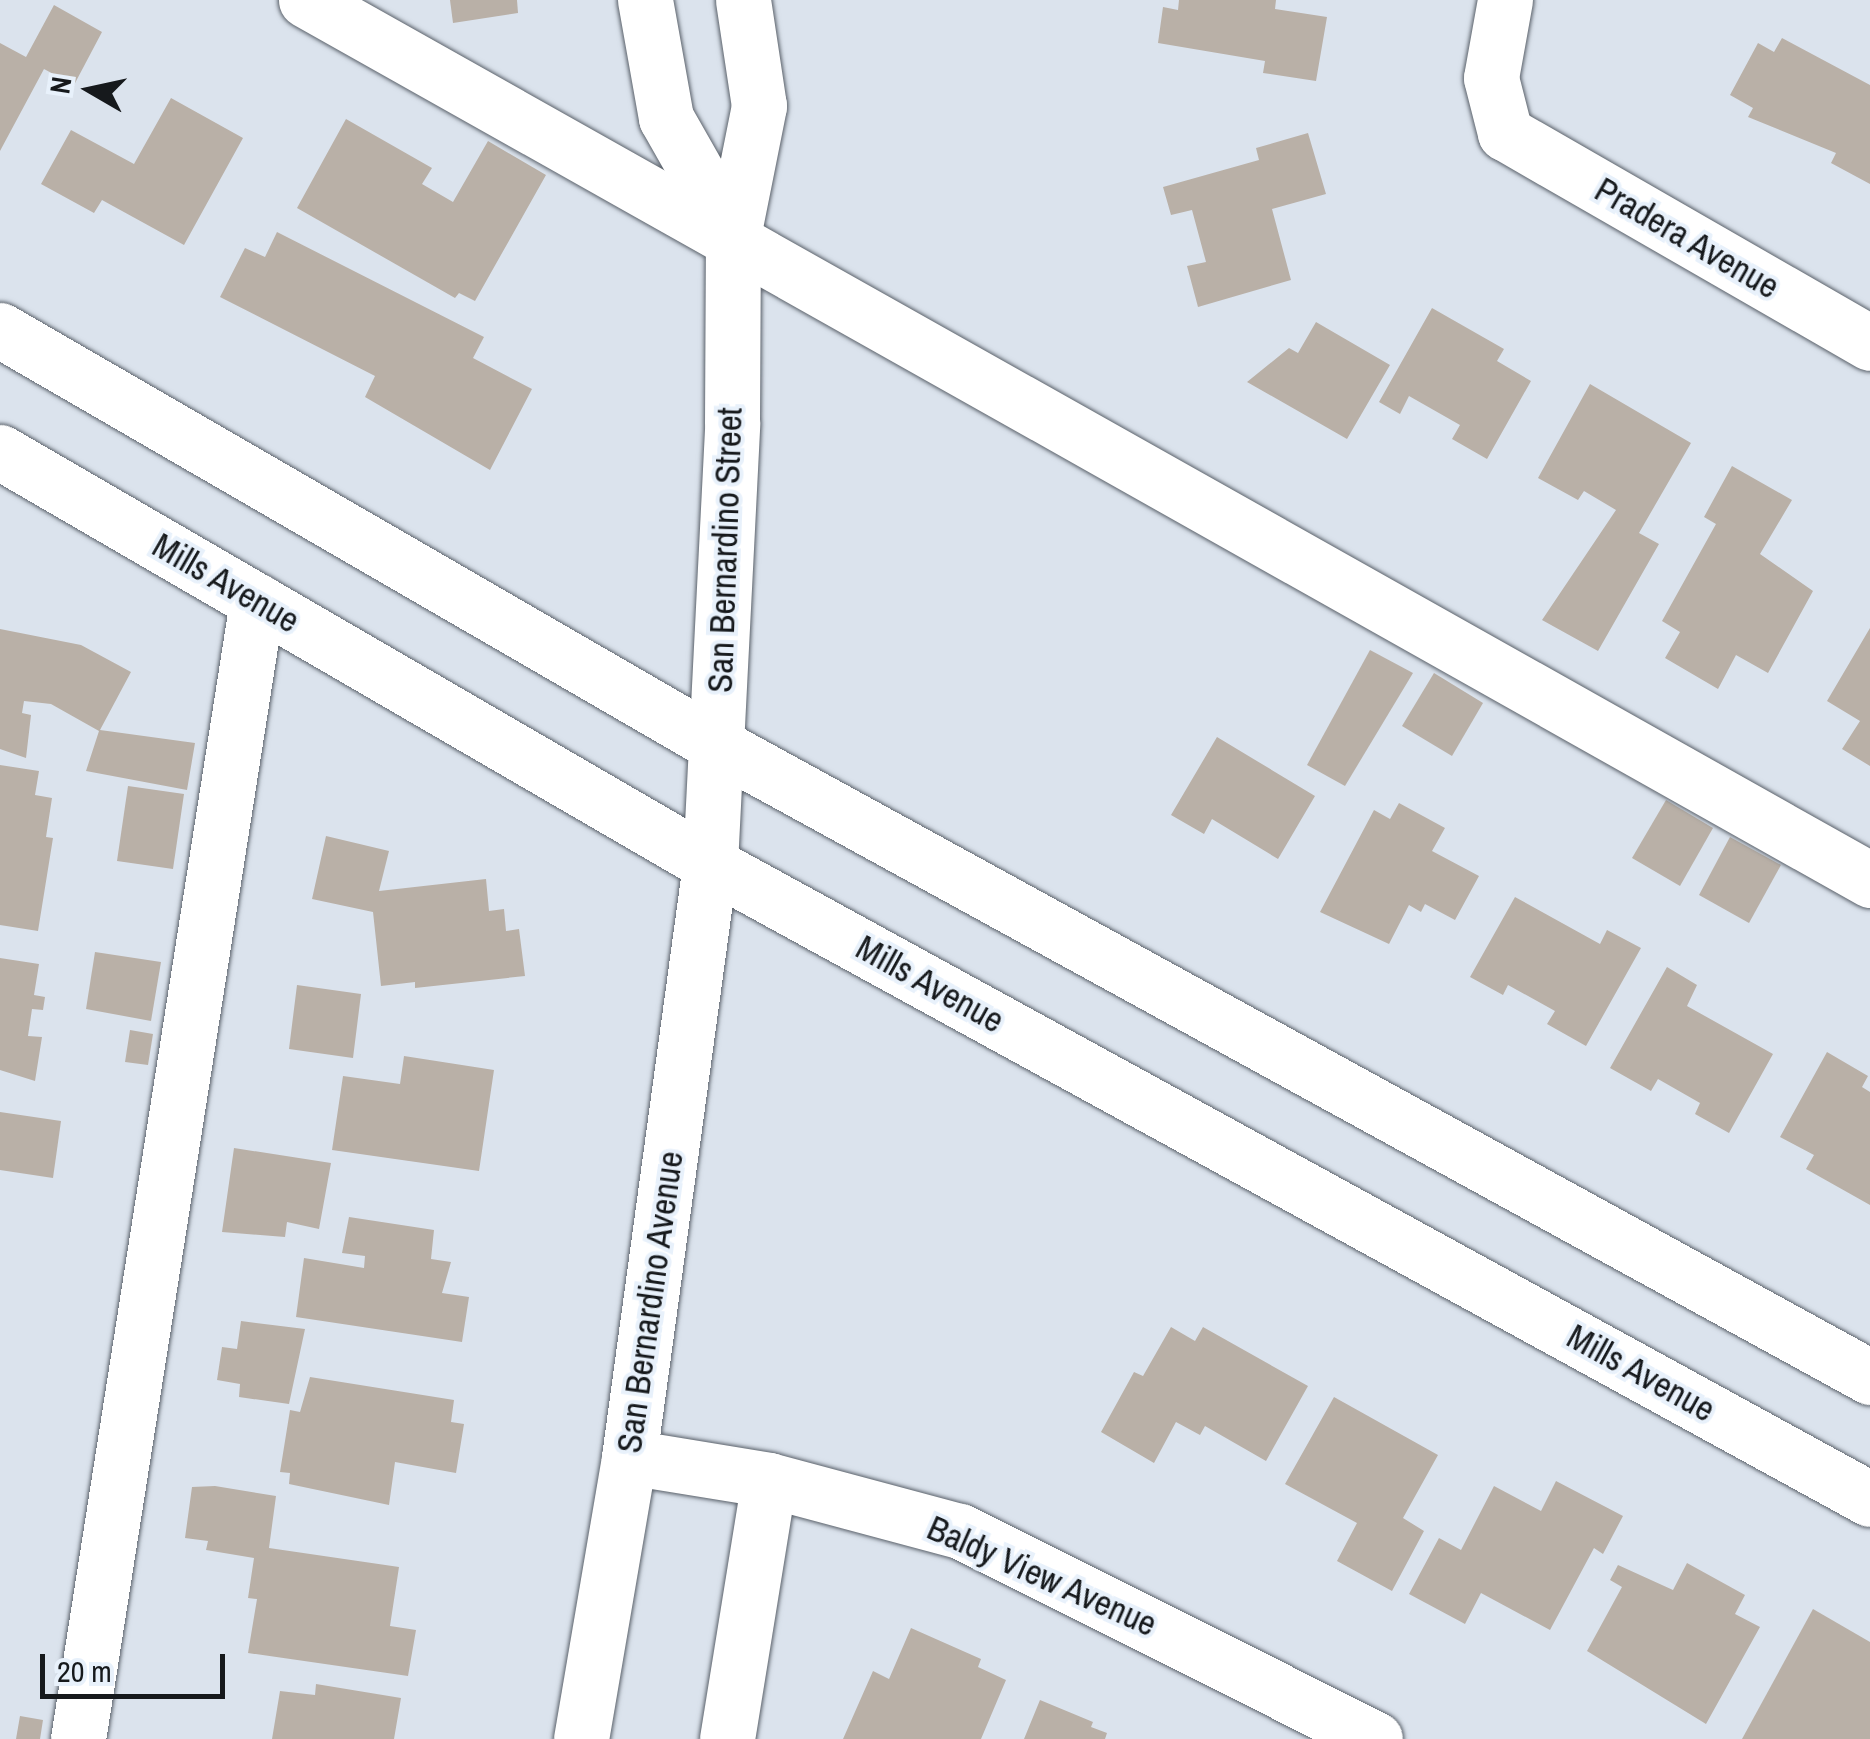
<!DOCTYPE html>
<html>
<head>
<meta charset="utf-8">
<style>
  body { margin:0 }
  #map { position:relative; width:1870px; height:1739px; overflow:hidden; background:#dbe3ed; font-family:"Archivo Narrow",sans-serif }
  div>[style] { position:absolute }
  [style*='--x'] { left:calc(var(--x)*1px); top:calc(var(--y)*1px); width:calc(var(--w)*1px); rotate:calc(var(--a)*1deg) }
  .building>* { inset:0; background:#b9b0a7 }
  .roads { filter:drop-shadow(0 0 2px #5a616a) drop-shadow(0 0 2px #5a616a) }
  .minor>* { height:55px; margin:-27.5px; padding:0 27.5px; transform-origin:27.5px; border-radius:27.5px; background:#fff }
  .major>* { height:55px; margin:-27.5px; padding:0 27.5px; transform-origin:27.5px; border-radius:27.5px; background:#fff }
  span { translate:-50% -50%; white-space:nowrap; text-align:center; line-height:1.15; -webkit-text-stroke:8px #e8f1fb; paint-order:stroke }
  .street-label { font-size:35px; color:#16191c }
  .north { position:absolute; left:40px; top:40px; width:100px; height:100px; -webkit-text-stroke:8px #e8f1fb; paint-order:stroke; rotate:279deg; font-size:28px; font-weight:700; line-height:40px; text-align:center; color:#16191c }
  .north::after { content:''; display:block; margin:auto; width:35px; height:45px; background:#16191c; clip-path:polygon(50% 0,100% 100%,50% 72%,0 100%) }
  .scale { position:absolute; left:40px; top:1654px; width:185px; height:45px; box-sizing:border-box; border:5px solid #16191c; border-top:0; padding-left:12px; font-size:30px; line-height:35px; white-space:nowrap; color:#16191c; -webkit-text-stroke:8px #e8f1fb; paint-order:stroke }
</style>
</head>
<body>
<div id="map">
  <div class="building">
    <i style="clip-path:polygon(450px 0,517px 0,518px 13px,453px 23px)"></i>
    <i style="clip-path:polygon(1179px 0,1276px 0,1275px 9px,1327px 17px,1316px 81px,1263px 73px,1265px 61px,1158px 43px,1163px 7px,1178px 10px)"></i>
    <i style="clip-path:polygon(54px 5px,102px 32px,74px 85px,44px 69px,0 151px,0 43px,26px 57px)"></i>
    <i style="clip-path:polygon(1782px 38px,1870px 85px,1870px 184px,1831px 163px,1836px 153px,1748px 117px,1753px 108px,1730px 95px,1758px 43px,1774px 52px)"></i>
    <i style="clip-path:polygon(171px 98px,243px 138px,184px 245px,102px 200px,94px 213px,41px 184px,71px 130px,134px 164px)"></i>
    <i style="clip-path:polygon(346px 119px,432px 168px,422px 184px,453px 202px,488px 141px,546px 175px,475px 301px,459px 293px,455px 298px,297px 208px)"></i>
    <i style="clip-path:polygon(1308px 133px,1326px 194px,1272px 209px,1291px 280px,1198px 307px,1187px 266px,1206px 262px,1192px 210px,1171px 215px,1163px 187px,1259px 160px,1256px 148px)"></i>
    <i style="clip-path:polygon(277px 232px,484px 337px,473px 358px,532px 389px,490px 470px,365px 397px,375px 376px,220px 297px,245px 248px,265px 257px)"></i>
    <i style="clip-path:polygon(1432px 308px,1504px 349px,1497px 361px,1531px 381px,1487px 459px,1452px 439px,1460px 425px,1409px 396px,1400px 414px,1379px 402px)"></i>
    <i style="clip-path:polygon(1316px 322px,1390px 365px,1347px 439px,1247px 382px,1289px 348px,1298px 353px)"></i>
    <i style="clip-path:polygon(1590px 384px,1691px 443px,1639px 533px,1659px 544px,1598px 651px,1542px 620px,1616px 510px,1584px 491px,1578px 500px,1538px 478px)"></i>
    <i style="clip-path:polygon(1732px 466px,1792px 500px,1760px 554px,1813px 591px,1768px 673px,1736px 655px,1718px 689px,1665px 658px,1680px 632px,1662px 621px,1716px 524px,1704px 517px)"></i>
    <i style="clip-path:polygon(1870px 628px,1870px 766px,1842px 749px,1860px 721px,1827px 701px)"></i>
    <i style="clip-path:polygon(0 629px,81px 645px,131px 672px,100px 730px,195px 743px,187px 790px,86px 771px,99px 731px,51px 704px,24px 701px,22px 713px,31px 715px,26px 758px,0 749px)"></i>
    <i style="clip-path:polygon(1370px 650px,1413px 673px,1345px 786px,1307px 765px)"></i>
    <i style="clip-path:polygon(1434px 673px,1483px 703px,1452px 756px,1402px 726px)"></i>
    <i style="clip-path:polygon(1217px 737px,1315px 796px,1278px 859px,1212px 819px,1204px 834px,1171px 815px)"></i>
    <i style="clip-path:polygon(0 765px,39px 771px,35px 795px,52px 798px,46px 837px,53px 838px,38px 931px,0 925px)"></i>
    <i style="clip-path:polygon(128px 786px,184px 794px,173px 869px,117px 861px)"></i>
    <i style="clip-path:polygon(1666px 800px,1713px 828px,1680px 886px,1632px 858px)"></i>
    <i style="clip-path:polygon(1399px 803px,1445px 828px,1432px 851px,1479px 876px,1455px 920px,1425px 904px,1421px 912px,1409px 905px,1389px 944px,1320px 912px,1374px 810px,1390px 819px)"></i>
    <i style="clip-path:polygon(326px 836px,389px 851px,379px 891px,486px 879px,489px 911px,504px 909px,506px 931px,519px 929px,525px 976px,415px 988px,415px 982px,381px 986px,373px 912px,312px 899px)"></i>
    <i style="clip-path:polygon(1730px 837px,1781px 865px,1749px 923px,1699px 895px)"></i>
    <i style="clip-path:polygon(1515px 897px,1600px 944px,1607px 930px,1641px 948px,1586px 1046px,1547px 1024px,1555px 1011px,1508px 985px,1503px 995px,1470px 977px)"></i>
    <i style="clip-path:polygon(95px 952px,161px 962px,151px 1021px,86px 1009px)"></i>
    <i style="clip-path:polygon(0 958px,39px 964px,34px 995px,45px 997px,43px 1010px,32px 1009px,28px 1036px,42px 1037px,35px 1081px,0 1070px)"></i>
    <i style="clip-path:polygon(1667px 967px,1697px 985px,1687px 1006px,1773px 1054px,1729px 1133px,1695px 1114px,1700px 1103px,1658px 1079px,1651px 1091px,1610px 1068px)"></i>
    <i style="clip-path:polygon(297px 985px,361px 994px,353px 1058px,289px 1049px)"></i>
    <i style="clip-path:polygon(130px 1030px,153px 1034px,148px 1065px,125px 1062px)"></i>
    <i style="clip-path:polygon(1827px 1052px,1868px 1076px,1862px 1087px,1870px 1092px,1870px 1205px,1806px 1169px,1814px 1155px,1780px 1137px)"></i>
    <i style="clip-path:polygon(404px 1056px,494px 1070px,479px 1171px,332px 1150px,343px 1076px,400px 1084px)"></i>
    <i style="clip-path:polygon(0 1112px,61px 1121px,53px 1178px,0 1170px)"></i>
    <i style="clip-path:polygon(234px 1148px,331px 1163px,319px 1229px,287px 1222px,285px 1237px,222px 1232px)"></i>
    <i style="clip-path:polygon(349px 1217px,434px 1230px,431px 1259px,451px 1262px,442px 1293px,469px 1297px,462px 1342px,296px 1317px,304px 1258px,364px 1268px,365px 1256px,342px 1253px)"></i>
    <i style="clip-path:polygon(241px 1321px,305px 1329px,289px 1404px,239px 1397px,240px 1384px,217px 1380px,222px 1347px,237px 1349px)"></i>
    <i style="clip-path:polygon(1171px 1327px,1195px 1341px,1203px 1327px,1308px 1386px,1266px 1461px,1205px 1426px,1200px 1435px,1176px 1422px,1154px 1463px,1101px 1432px,1134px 1372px,1143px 1376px)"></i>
    <i style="clip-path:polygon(310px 1377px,454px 1400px,451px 1422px,464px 1424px,456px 1473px,395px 1462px,389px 1505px,289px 1484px,290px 1473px,280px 1472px,290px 1410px,300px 1412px)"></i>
    <i style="clip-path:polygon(1334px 1397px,1438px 1455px,1403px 1518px,1424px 1531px,1392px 1591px,1337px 1561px,1357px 1523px,1285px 1484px)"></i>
    <i style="clip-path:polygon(1556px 1481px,1623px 1516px,1603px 1554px,1594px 1548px,1550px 1630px,1481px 1593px,1465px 1624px,1409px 1594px,1439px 1538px,1461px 1550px,1494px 1486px,1541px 1511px)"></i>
    <i style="clip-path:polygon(215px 1486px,276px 1496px,269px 1548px,399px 1567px,390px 1626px,416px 1630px,408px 1676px,248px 1653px,257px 1599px,248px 1598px,254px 1558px,206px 1550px,208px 1541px,185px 1538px,192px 1487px)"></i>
    <i style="clip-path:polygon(1687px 1563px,1745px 1595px,1735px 1614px,1760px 1627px,1706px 1724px,1587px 1651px,1622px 1587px,1610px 1580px,1618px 1565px,1673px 1590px)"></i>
    <i style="clip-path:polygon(1813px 1609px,1870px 1642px,1870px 1739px,1742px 1739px)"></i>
    <i style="clip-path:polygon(911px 1628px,981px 1659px,978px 1667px,1006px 1680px,981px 1739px,843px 1739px,873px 1671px,889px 1679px)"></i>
    <i style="clip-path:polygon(316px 1684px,401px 1698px,394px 1739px,272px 1739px,280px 1691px,315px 1695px)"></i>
    <i style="clip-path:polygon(1040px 1700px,1093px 1722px,1091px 1727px,1107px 1733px,1105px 1739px,1024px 1739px)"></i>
    <i style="clip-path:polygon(20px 1716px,43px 1720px,40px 1739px,16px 1739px)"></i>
  </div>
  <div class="roads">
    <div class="minor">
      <i style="--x:306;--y:0;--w:1795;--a:29.36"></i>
      <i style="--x:1505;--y:0;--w:79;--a:100.2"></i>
      <i style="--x:1491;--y:78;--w:57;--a:75.7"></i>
      <i style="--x:1505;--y:133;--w:421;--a:29.9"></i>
      <i style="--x:629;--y:1457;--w:142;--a:9.3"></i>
      <i style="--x:769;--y:1480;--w:198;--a:15"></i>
      <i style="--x:960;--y:1531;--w:464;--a:26.6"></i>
      <i style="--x:78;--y:1739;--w:1152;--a:-81.06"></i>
      <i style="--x:727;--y:1739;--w:262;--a:-80.8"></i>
    </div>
    <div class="major">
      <i style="--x:645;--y:0;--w:120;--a:79.9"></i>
      <i style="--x:666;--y:118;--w:136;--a:60.4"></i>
      <i style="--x:0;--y:330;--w:828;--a:30.06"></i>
      <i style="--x:717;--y:745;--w:1315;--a:28.73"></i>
      <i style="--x:0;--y:452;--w:821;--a:30.13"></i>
      <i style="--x:710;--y:864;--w:1322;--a:28.7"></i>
      <i style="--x:581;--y:1739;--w:286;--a:-80.3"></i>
      <i style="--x:629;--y:1457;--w:599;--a:-82.22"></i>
      <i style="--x:710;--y:864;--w:442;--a:-87.1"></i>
      <i style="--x:732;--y:423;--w:187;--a:-89.7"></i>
      <i style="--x:733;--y:236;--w:133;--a:-78.7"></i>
      <i style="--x:759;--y:106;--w:107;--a:-98.6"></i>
    </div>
  </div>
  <div class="street-label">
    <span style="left:1687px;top:238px;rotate:30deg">Pradera Avenue</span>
    <span style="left:725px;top:550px;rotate:-88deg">San Bernardino Street</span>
    <span style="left:226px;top:583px;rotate:30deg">Mills Avenue</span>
    <span style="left:930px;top:984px;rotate:29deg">Mills Avenue</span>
    <span style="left:650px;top:1302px;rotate:-82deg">San Bernardino Avenue</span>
    <span style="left:1641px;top:1373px;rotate:29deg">Mills Avenue</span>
    <span style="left:1042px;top:1576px;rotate:24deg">Baldy View Avenue</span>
  </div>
  <div class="north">N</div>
  <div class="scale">20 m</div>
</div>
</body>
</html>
